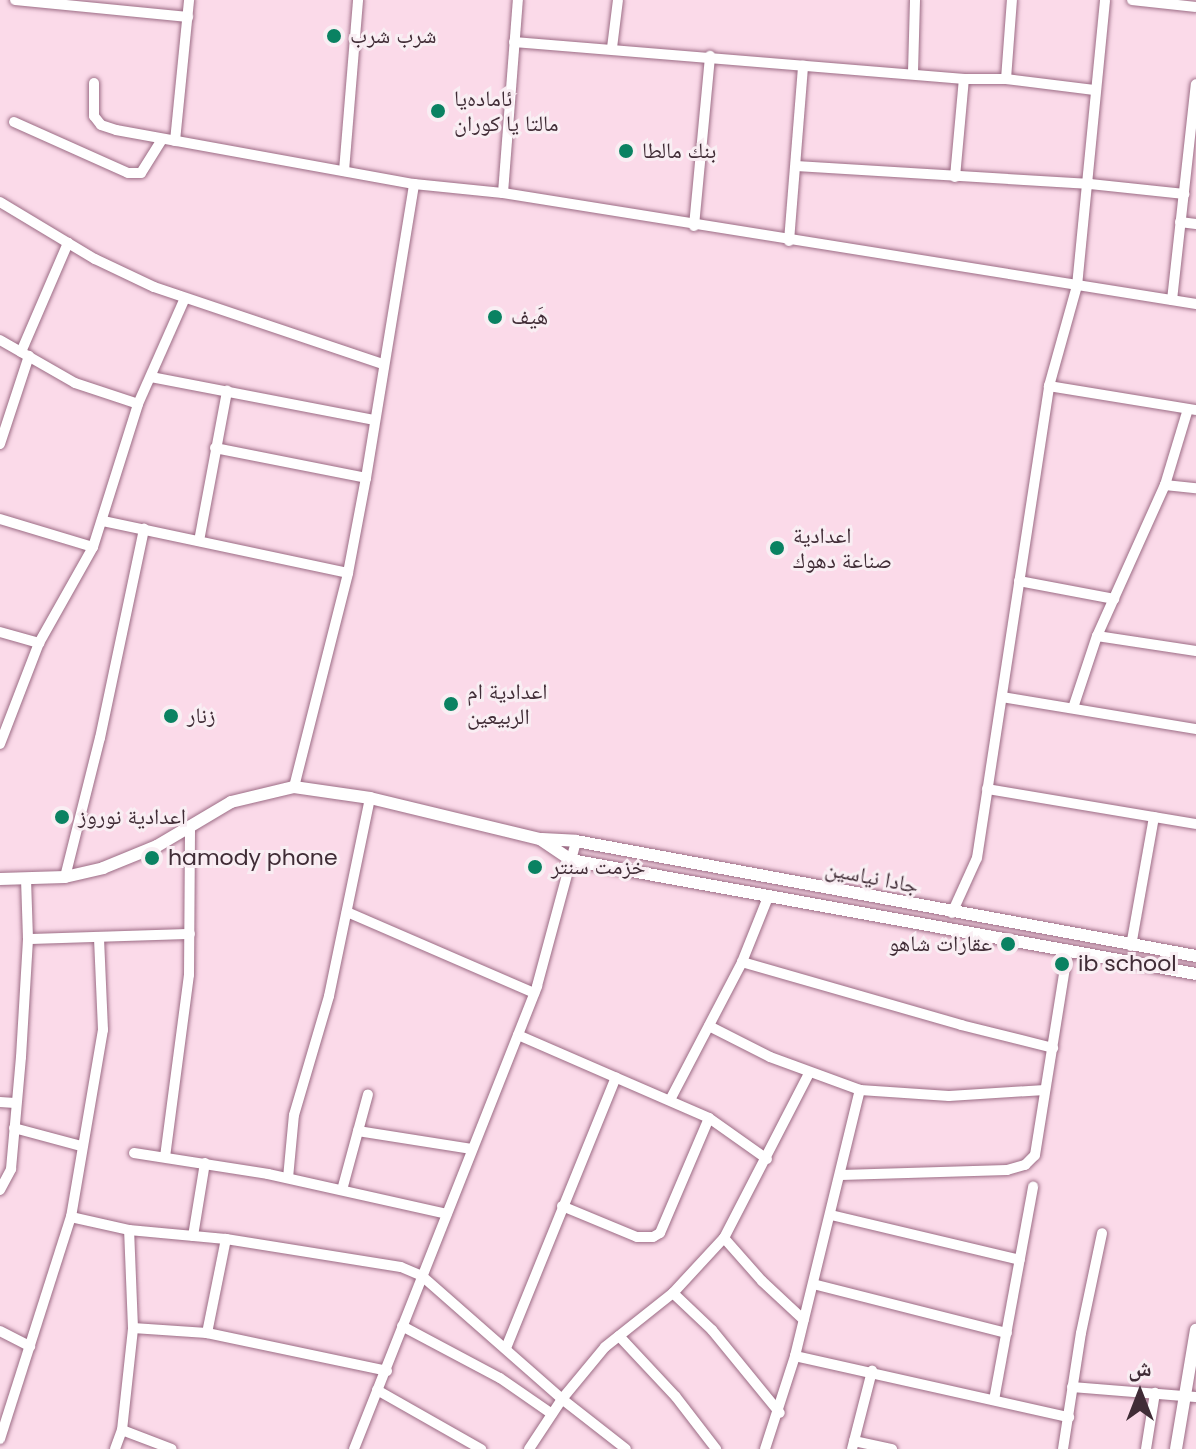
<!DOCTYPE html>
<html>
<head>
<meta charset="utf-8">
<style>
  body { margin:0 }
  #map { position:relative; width:1196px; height:1449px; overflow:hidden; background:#fbdae9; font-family:Poppins,"Noto Naskh Arabic",sans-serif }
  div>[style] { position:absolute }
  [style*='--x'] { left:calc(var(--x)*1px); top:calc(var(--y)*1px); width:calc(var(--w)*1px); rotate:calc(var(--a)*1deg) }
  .roads { filter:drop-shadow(0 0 2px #9c6c85) drop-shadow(0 0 2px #9c6c85) }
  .minor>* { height:10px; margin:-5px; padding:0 5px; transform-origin:5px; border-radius:5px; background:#fff }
  .tertiary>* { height:12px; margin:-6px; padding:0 6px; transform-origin:6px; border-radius:6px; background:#fff }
  .dots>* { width:22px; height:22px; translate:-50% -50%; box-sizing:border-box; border:4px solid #f9eef3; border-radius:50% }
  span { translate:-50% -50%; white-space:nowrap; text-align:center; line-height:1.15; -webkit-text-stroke:6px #f9eef3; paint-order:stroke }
  .poi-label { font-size:22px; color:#402c36 }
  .left { translate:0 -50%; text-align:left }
  .right { translate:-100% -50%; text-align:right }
  .street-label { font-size:22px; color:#402c36 }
  .north { position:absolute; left:1100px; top:1353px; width:80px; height:80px; -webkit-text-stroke:6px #f9eef3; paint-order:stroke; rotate:0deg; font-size:22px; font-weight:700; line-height:32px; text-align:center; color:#402c36 }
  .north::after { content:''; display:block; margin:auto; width:28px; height:36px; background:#402c36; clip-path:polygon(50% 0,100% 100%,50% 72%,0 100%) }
</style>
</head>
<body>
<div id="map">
  <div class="roads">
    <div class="minor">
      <i style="--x:15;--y:0;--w:174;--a:5.6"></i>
      <i style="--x:1132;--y:0;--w:64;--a:6.2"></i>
      <i style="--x:514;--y:42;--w:452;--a:4.7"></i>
      <i style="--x:964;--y:79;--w:42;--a:0"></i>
      <i style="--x:1006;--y:79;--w:89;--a:7.1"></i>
      <i style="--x:612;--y:48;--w:48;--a:-82.9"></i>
      <i style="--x:913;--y:72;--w:72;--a:-88.4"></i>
      <i style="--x:1006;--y:79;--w:79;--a:-85.7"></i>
      <i style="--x:94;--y:83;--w:33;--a:90"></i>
      <i style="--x:94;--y:116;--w:11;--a:52"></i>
      <i style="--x:101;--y:125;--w:16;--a:18"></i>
      <i style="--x:116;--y:130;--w:303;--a:10.3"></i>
      <i style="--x:414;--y:184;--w:89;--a:5.8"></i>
      <i style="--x:503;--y:193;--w:702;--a:9.1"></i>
      <i style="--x:14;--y:122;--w:125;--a:24.1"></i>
      <i style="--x:128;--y:173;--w:13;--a:0"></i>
      <i style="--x:141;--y:173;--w:40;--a:-58"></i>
      <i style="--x:175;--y:141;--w:142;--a:-84.3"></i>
      <i style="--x:796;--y:166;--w:295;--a:3.5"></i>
      <i style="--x:1090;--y:184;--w:95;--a:6.1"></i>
      <i style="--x:344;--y:171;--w:172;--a:-85.3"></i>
      <i style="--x:955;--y:177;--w:98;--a:-84.8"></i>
      <i style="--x:503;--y:193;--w:194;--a:-85.6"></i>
      <i style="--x:0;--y:202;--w:111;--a:31"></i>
      <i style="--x:95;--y:259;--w:65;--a:25.4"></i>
      <i style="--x:154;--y:287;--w:242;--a:18.6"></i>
      <i style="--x:1180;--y:222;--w:16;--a:7"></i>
      <i style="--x:694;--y:226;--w:171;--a:-84.6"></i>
      <i style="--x:789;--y:241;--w:176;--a:-85.4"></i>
      <i style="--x:1172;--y:300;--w:217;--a:-83.7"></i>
      <i style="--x:0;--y:340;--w:86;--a:29.8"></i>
      <i style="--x:75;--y:383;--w:66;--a:18.4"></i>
      <i style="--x:21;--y:352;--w:119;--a:-66.7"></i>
      <i style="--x:151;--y:377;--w:228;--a:10.9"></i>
      <i style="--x:1049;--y:386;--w:149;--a:9.3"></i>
      <i style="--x:0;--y:444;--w:93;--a:-71.8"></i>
      <i style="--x:215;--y:448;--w:154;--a:11.2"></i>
      <i style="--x:1165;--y:485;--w:31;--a:6"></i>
      <i style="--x:0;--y:519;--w:97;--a:16.8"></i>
      <i style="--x:103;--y:521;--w:250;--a:12"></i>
      <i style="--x:199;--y:541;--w:153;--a:-79.4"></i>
      <i style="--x:1019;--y:581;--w:97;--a:10.7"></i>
      <i style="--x:0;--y:632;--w:41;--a:15.8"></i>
      <i style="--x:1097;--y:636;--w:100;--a:8.6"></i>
      <i style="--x:1002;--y:697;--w:197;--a:9.4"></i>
      <i style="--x:1073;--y:708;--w:76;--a:-71.6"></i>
      <i style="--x:1097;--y:636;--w:166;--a:-65.8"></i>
      <i style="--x:1165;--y:485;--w:79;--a:-73.2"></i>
      <i style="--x:0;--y:744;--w:108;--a:-68.9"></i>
      <i style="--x:39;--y:643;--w:110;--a:-60.6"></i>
      <i style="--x:93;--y:547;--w:150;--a:-72.5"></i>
      <i style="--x:138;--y:404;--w:114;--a:-66.1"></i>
      <i style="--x:294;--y:787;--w:221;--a:-75.8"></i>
      <i style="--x:348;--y:573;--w:97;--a:-79.3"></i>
      <i style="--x:366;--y:478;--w:298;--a:-80.7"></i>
      <i style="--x:987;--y:789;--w:212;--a:9.5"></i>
      <i style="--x:65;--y:877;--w:143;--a:-75.9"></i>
      <i style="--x:100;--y:738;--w:214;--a:-78.1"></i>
      <i style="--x:347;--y:912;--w:204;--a:23.4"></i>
      <i style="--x:952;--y:913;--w:60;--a:-65.6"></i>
      <i style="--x:977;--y:858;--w:477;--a:-81.3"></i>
      <i style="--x:1049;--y:386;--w:104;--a:-74.4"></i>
      <i style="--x:1077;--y:286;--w:287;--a:-84.4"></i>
      <i style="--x:28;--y:939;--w:162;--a:-1.8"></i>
      <i style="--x:1131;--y:946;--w:131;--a:-79.9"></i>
      <i style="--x:742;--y:962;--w:228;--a:16"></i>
      <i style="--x:961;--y:1025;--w:95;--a:14"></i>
      <i style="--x:709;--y:1026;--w:68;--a:26.9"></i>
      <i style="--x:770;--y:1057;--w:96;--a:20.1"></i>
      <i style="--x:860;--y:1090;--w:89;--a:3.9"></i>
      <i style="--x:949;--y:1096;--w:96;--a:-3.6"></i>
      <i style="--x:518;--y:1035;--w:208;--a:23.5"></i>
      <i style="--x:709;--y:1118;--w:71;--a:35.3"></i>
      <i style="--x:670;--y:1100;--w:156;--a:-62.4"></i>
      <i style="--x:742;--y:962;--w:72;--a:-68.1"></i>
      <i style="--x:0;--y:1102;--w:15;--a:4"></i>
      <i style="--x:14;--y:1128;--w:69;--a:15"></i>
      <i style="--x:358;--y:1131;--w:115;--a:9"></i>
      <i style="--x:134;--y:1153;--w:136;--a:8.9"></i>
      <i style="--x:268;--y:1174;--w:183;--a:12.6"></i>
      <i style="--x:165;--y:1157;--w:184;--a:-82.5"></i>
      <i style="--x:189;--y:975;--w:149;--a:-89.6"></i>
      <i style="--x:841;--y:1175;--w:166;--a:-1.7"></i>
      <i style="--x:1007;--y:1170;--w:19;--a:-16"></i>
      <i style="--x:1025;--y:1165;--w:14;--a:-45"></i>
      <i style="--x:1035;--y:1155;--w:208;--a:-80.9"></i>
      <i style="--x:288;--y:1178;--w:63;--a:-84.6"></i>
      <i style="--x:294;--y:1115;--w:124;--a:-73.6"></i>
      <i style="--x:329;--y:996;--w:202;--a:-78.3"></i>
      <i style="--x:0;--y:1190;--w:24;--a:-62"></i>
      <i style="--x:11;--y:1169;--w:112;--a:-84.9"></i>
      <i style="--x:21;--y:1057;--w:118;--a:-86.6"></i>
      <i style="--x:28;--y:939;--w:59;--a:-91.9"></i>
      <i style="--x:342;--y:1190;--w:99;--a:-74.8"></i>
      <i style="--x:562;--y:1206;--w:81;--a:22.5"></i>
      <i style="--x:637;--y:1237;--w:16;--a:0"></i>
      <i style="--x:653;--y:1237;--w:8;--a:-30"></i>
      <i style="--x:660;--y:1233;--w:125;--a:-66.9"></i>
      <i style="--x:831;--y:1215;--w:194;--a:13.4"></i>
      <i style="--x:71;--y:1217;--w:59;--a:12.6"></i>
      <i style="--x:129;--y:1230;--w:97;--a:5.3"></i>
      <i style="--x:226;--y:1239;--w:177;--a:9.1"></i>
      <i style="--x:401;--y:1267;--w:23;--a:23"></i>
      <i style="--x:422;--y:1276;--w:186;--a:41.3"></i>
      <i style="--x:562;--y:1399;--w:81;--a:38"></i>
      <i style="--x:193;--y:1236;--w:74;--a:-80.7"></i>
      <i style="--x:724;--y:1238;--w:57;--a:48.5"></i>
      <i style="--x:762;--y:1281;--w:57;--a:42.9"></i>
      <i style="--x:813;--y:1284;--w:200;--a:14.2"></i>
      <i style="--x:673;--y:1293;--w:54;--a:43.5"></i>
      <i style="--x:712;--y:1330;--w:107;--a:50.7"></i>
      <i style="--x:402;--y:1326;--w:111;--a:28"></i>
      <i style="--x:500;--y:1378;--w:63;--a:34.7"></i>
      <i style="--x:133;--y:1328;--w:74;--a:3.9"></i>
      <i style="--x:207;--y:1333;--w:184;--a:11.9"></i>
      <i style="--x:0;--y:1331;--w:34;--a:27"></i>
      <i style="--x:207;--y:1333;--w:96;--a:-78.6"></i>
      <i style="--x:619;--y:1336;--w:83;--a:46.9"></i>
      <i style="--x:676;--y:1397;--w:66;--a:52.4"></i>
      <i style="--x:506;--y:1348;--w:292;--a:-67.9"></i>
      <i style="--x:795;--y:1356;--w:281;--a:12.6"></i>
      <i style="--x:1072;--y:1387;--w:124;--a:4.6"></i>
      <i style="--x:377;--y:1390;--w:120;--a:29.6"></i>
      <i style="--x:994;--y:1400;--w:217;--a:-79.6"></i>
      <i style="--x:122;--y:1430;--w:53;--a:20.8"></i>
      <i style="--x:0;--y:1439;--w:233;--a:-72.3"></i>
      <i style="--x:71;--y:1217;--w:190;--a:-80.3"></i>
      <i style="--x:103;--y:1030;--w:91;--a:-92.5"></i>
      <i style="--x:854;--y:1441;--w:39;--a:12"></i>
      <i style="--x:115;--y:1449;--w:20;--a:-70"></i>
      <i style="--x:122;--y:1430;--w:103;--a:-83.8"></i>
      <i style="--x:133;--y:1328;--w:98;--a:-92.3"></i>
      <i style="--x:354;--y:1449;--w:498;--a:-68.4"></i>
      <i style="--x:537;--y:986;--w:150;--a:-74.9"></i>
      <i style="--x:529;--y:1449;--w:60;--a:-56.6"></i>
      <i style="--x:562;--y:1399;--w:67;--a:-50.4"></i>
      <i style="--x:605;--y:1347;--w:87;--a:-38.5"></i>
      <i style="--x:673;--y:1293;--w:75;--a:-47.2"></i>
      <i style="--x:724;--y:1238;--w:186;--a:-62.7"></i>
      <i style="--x:765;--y:1449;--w:98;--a:-72.1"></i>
      <i style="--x:795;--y:1356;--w:274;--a:-76.3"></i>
      <i style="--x:852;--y:1449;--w:81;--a:-75.6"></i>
      <i style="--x:1063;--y:1449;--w:117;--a:-81.2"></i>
      <i style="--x:1081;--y:1333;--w:102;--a:-78.1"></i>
      <i style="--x:1146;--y:1449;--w:57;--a:-80.9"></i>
    </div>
    <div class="tertiary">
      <i style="--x:542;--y:839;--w:34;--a:3"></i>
      <i style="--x:576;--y:841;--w:631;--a:10.51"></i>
      <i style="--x:0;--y:879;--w:65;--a:-1.8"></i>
      <i style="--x:65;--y:877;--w:39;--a:-13"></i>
      <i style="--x:103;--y:868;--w:58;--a:-22.2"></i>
      <i style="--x:157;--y:846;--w:86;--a:-30.7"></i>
      <i style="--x:231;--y:802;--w:65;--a:-13.4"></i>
      <i style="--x:294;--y:787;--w:77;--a:8.2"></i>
      <i style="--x:370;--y:798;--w:175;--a:13.6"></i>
      <i style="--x:540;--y:839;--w:37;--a:34"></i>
      <i style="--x:571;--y:860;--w:635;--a:10.34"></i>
      <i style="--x:1176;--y:1449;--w:121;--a:-80.5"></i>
    </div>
  </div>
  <div class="dots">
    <i style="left:334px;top:36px;background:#0a8262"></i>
    <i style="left:438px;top:111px;background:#0a8262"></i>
    <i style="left:626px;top:151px;background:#0a8262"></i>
    <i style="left:495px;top:317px;background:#0a8262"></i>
    <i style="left:777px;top:548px;background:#0a8262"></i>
    <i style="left:451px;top:704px;background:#0a8262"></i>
    <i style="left:171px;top:716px;background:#0a8262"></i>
    <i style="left:62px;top:817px;background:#0a8262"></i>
    <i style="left:152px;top:858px;background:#0a8262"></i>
    <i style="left:535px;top:867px;background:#0a8262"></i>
    <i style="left:1008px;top:944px;background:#0a8262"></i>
    <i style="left:1062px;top:964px;background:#0a8262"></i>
  </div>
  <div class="poi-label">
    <span class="left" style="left:350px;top:36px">شرب شرب</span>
    <span class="left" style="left:454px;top:111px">ئامادەيا<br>مالتا يا كوران</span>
    <span class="left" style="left:642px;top:151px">بنك مالطا</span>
    <span class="left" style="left:511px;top:317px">هَيف</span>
    <span class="left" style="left:793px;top:548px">اعدادية<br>صناعة دهوك</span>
    <span class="left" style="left:467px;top:704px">اعدادية ام<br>الربيعين</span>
    <span class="left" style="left:187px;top:716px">زنار</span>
    <span class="left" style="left:78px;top:817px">اعدادية نوروز</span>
    <span class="left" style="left:168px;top:858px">hamody phone</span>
    <span class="left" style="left:551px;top:867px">خزمت سنتر</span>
    <span class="right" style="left:992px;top:944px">عقارات شاهو</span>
    <span class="left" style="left:1078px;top:964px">ib school</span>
  </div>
  <div class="street-label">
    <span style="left:872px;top:877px;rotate:11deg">جادا نیاسین</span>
  </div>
  <div class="north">ش</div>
</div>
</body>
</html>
